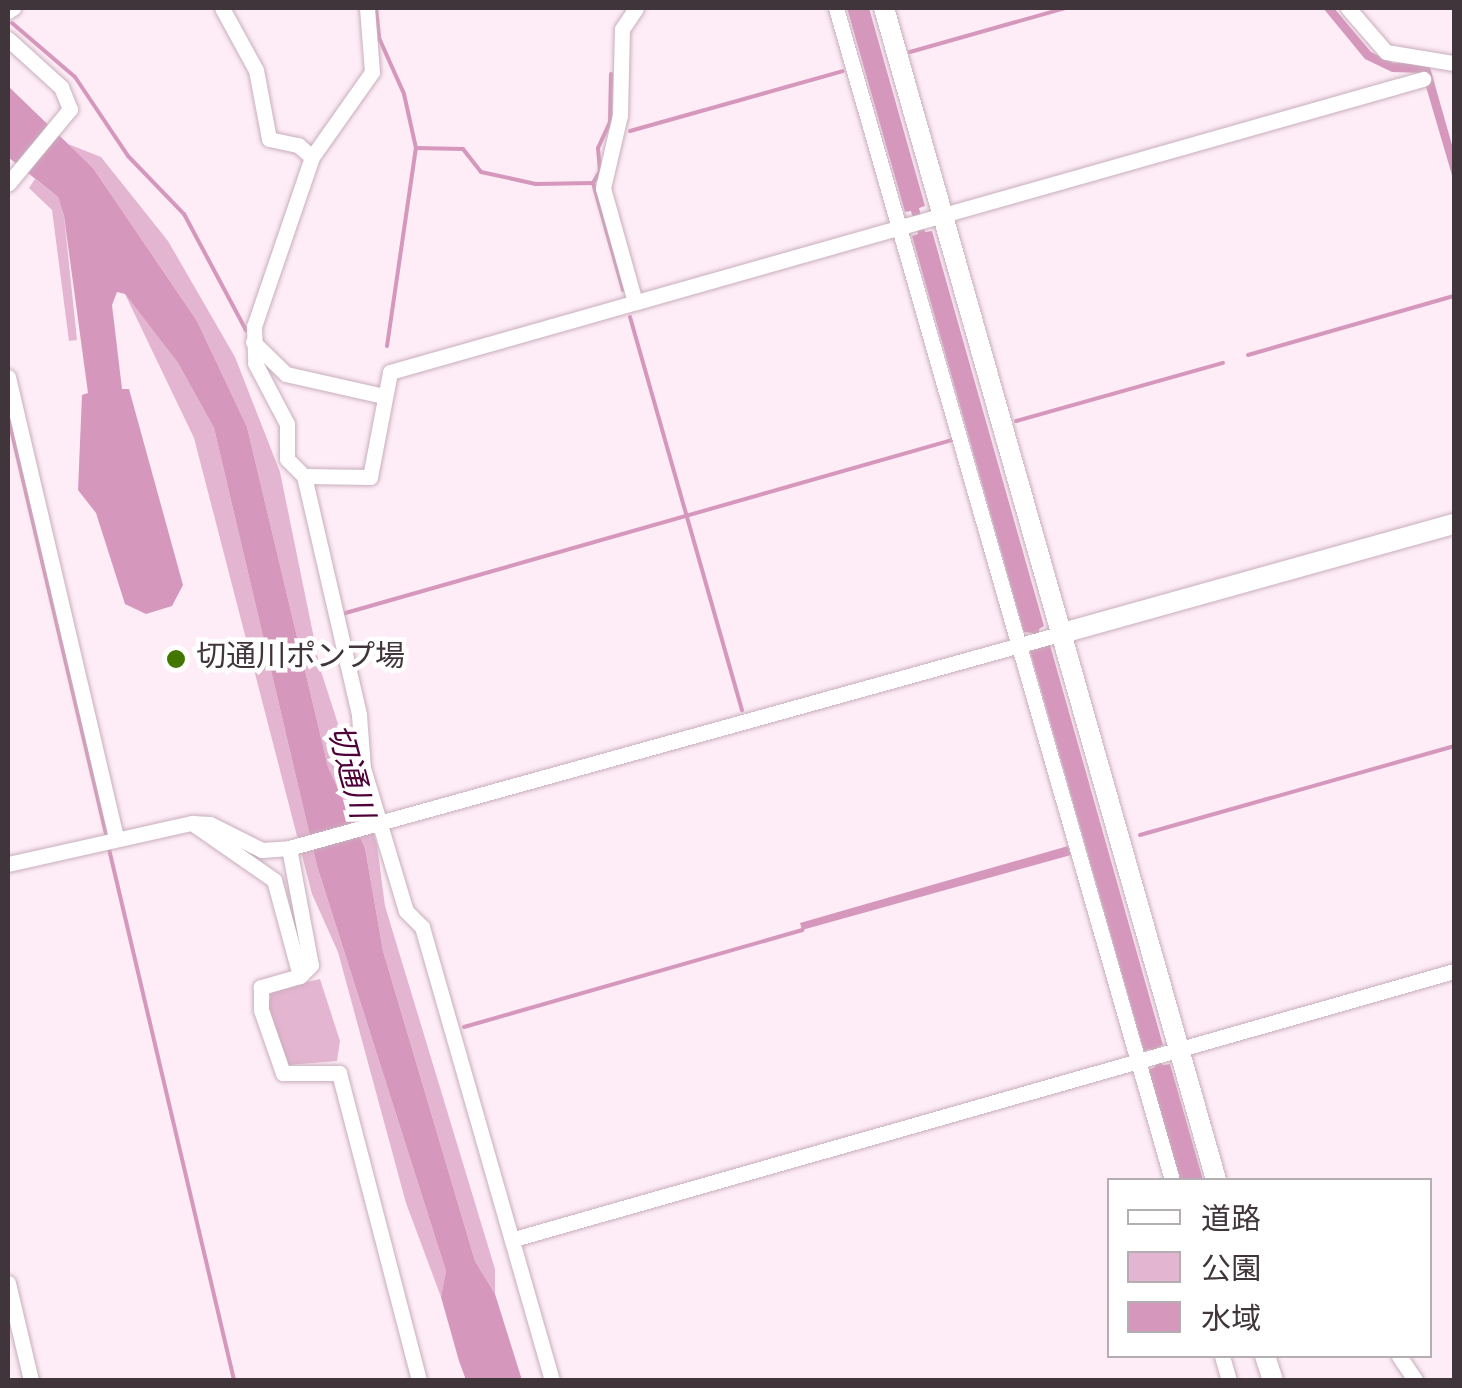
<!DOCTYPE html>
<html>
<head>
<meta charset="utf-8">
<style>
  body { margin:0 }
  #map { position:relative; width:1462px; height:1388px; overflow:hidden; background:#feedf6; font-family:Overpass,"Noto Sans JP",sans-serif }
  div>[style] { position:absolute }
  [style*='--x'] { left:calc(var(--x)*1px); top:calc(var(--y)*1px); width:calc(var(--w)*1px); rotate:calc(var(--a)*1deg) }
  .green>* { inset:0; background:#e4b5d0 }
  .water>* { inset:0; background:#d697bc }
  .stream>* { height:4px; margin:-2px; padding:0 2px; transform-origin:2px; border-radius:2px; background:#d697bc }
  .roads { filter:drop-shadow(0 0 2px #c8aebd) drop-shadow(0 0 2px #c8aebd) }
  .street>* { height:15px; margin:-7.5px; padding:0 7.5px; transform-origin:7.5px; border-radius:7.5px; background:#fff }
  .secondary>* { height:20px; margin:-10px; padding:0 10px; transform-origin:10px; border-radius:10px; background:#fff }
  .dots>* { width:28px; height:28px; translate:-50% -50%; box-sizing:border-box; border:5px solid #fff; border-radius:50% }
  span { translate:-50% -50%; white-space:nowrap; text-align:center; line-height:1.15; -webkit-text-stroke:9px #fff; paint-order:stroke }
  .poi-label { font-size:30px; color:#40353b }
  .left { translate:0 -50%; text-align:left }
  .water-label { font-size:32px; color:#4d0138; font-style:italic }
  .frame { position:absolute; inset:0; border:10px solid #40353b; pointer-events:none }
  .legend { position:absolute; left:1107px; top:1178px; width:325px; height:180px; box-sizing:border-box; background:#fff; border:2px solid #b3aeb1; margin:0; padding:12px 18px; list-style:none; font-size:30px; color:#40353b }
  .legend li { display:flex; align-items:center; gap:20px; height:50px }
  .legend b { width:50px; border:2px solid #b3aeb1 }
</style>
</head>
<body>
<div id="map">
  <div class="green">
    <i style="clip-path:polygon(68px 144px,101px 157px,168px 241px,235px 357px,280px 472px,320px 668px,377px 845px,385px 906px,495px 1269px,495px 1294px,475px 1261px,383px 951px,365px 848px,328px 767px,247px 427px,197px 321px,93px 168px)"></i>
    <i style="clip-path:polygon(35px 179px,58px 197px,64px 216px,77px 340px,69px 341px,52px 210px,29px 188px)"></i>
    <i style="clip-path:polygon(125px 294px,178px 363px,214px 428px,317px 866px,446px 1271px,441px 1297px,406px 1203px,338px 952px,312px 894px,194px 438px)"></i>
    <i style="clip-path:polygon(320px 979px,340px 1041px,337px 1061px,288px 1065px,268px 1005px,272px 990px)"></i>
  </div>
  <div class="water">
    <i style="clip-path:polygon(847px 8px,869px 8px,925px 206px,919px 208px,925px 232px,932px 231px,1044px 626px,1039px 629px,1043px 647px,1050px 645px,1163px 1045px,1157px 1048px,1163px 1065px,1170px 1064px,1203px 1180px,1179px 1180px,1148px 1070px,1155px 1067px,1150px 1049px,1144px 1051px,1030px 651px,1036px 649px,1032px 633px,1024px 632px,912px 236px,918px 234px,911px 211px,905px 212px)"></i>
    <i style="clip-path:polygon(1323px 8px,1334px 8px,1371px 52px,1393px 63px,1429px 64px,1454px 152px,1454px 182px,1422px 73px,1392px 72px,1365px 59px)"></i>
    <i style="clip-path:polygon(8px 86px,93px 168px,197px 321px,247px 427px,328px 767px,365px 848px,383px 951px,475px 1261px,495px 1294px,522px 1380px,466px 1380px,459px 1361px,441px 1297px,446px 1271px,317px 866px,214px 428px,178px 363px,125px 294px,117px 292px,112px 305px,122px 389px,129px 389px,183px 585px,172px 606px,146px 614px,125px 604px,96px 513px,78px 490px,82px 395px,88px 393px,64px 216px,58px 197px,8px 157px)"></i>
    <i style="clip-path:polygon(1068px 846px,1071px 855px,802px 930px,800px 923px)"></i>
  </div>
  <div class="stream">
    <i style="--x:376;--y:8;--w:30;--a:84"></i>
    <i style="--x:379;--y:38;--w:61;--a:65.9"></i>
    <i style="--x:404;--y:94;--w:55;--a:77.5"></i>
    <i style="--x:416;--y:148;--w:47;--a:1.2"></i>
    <i style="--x:463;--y:149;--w:29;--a:52"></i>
    <i style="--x:481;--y:172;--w:56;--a:12.3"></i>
    <i style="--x:536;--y:184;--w:57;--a:-1"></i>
    <i style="--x:593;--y:183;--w:111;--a:74.3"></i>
    <i style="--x:12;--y:23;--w:83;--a:40.6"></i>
    <i style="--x:75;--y:77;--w:95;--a:56.1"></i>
    <i style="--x:128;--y:156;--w:81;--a:46"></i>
    <i style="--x:184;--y:214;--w:132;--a:61.9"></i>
    <i style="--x:910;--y:52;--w:162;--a:-15.8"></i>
    <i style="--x:630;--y:131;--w:221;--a:-15.7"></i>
    <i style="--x:593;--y:183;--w:14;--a:-60"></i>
    <i style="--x:600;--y:171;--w:23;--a:-95"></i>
    <i style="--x:598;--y:148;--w:29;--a:-65"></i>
    <i style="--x:610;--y:122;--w:48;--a:-88.8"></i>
    <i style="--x:630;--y:317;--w:409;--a:74.1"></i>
    <i style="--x:387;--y:346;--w:200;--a:-81.7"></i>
    <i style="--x:1248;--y:355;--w:214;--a:-16"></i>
    <i style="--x:8;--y:416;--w:430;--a:76.8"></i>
    <i style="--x:1016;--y:421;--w:215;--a:-15.7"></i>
    <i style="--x:342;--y:614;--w:634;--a:-15.92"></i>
    <i style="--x:1140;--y:835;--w:326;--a:-15.8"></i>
    <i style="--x:109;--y:849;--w:546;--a:76.75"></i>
    <i style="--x:464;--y:1027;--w:352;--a:-16"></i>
  </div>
  <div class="roads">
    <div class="street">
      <i style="--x:222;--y:8;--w:71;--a:61.3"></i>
      <i style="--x:256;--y:70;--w:70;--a:79.3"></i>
      <i style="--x:269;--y:139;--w:30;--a:12"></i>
      <i style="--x:298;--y:145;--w:18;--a:41"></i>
      <i style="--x:367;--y:8;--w:64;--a:85.5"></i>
      <i style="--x:372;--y:72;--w:104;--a:125.2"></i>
      <i style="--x:312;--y:157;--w:179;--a:108.9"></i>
      <i style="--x:254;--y:326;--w:37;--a:88"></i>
      <i style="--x:255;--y:363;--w:69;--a:62.3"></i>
      <i style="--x:287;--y:424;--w:35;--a:90"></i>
      <i style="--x:287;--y:459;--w:24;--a:45"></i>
      <i style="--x:304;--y:476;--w:66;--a:0.9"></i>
      <i style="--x:370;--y:477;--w:107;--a:-79.2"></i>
      <i style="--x:390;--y:372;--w:1074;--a:-15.84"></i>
      <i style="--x:836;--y:8;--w:1219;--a:74"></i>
      <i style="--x:1348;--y:8;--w:58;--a:49.2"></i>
      <i style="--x:1386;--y:52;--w:69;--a:9.2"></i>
      <i style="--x:8;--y:11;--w:6;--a:-31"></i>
      <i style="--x:8;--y:39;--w:72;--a:42.2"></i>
      <i style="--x:61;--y:87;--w:24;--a:68"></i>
      <i style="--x:70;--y:109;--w:97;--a:129.6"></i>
      <i style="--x:635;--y:302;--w:118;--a:-105.7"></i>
      <i style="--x:603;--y:188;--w:75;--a:-76.9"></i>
      <i style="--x:620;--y:115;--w:86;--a:-88.7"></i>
      <i style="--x:622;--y:29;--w:25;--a:-56"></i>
      <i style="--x:253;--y:342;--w:46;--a:44.1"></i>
      <i style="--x:286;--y:374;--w:100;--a:12.7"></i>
      <i style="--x:8;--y:377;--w:473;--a:76.8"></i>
      <i style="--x:304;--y:476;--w:245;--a:77"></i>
      <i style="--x:359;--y:715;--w:53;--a:85.7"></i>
      <i style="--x:363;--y:768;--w:149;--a:73.3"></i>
      <i style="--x:406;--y:911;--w:23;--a:45"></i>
      <i style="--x:422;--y:927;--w:471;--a:74"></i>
      <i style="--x:192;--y:823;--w:100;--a:34.8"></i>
      <i style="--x:274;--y:880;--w:99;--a:74.8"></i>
      <i style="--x:289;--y:848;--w:119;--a:79.4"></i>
      <i style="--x:311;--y:965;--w:16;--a:135"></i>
      <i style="--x:300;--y:976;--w:41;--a:164.2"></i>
      <i style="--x:261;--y:987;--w:23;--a:90"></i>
      <i style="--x:261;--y:1010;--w:67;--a:70.8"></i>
      <i style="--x:283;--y:1073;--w:56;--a:0"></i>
      <i style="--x:339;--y:1073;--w:317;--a:75.4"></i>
      <i style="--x:8;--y:864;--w:189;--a:-12.6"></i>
      <i style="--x:192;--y:823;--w:18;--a:3"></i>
      <i style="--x:210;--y:824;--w:58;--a:26.6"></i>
      <i style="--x:262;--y:850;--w:27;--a:-4"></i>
      <i style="--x:289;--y:848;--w:803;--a:-15.52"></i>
      <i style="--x:514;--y:1239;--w:977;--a:-15.91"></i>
      <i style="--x:8;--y:1283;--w:100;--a:76.7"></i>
      <i style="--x:1222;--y:1356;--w:25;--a:74"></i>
      <i style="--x:1399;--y:1356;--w:29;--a:56"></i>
    </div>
    <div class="secondary">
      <i style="--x:884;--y:8;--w:1218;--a:74.18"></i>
      <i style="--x:1063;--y:633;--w:406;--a:-15.6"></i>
      <i style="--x:1265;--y:1356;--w:25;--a:72"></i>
    </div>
  </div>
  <div class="dots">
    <i style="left:176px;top:659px;background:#417601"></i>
  </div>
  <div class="poi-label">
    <span class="left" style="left:196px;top:659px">切通川ポンプ場</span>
  </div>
  <div class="water-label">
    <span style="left:348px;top:772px;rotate:75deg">切通川</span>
  </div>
  <div class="frame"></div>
  <ul class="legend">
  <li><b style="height:12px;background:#fff"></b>道路</li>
  <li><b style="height:28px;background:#e4b5d0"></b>公園</li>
  <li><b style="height:28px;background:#d697bc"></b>水域</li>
  </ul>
</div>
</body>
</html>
